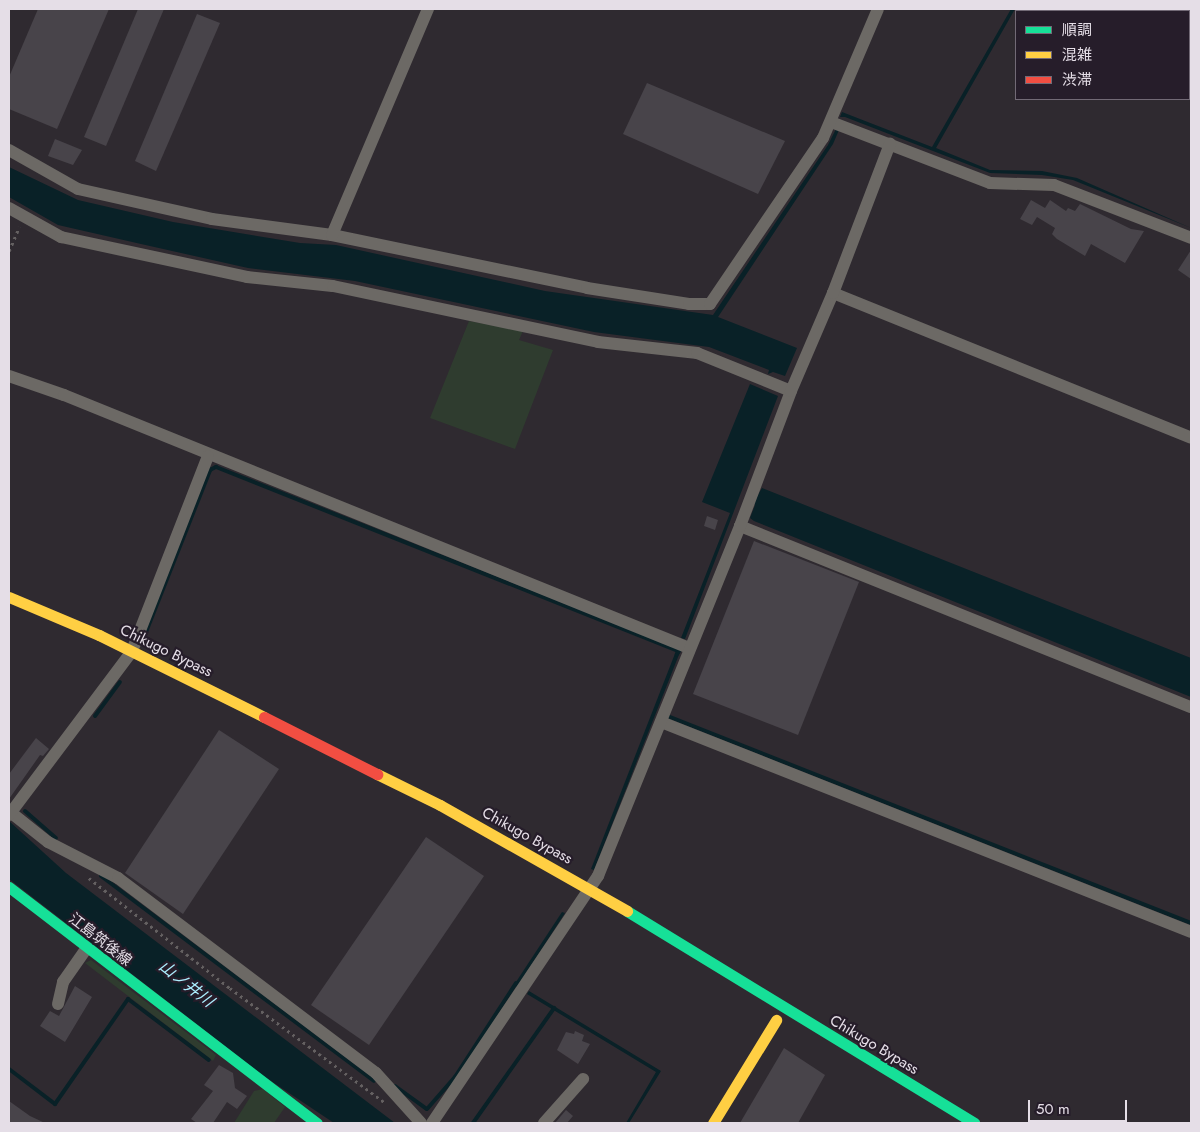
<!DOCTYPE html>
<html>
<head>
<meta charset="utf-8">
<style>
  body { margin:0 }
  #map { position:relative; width:1200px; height:1132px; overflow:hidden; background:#2f2a30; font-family:Jost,"Noto Sans JP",sans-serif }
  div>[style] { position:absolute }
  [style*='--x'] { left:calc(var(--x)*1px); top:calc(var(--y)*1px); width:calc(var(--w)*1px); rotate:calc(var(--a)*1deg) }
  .green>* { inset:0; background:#2f3c2f }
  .water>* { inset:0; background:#092127 }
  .stream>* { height:4px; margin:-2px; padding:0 2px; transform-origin:2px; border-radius:2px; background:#092127 }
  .building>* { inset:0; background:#48444a }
  .path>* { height:2.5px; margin-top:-1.25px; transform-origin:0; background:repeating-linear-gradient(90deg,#646061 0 2.5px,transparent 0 6.5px) }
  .street>* { height:12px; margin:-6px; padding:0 6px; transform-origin:6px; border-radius:6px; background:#6c6965 }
  .fast>* { height:11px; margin:-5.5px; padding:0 5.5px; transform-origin:5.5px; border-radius:5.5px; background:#16e098 }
  .slow>* { height:11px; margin:-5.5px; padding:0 5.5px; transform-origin:5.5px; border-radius:5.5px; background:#ffcf43 }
  .jam>* { height:11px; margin:-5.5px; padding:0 5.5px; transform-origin:5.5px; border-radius:5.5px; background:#f24e42 }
  span { translate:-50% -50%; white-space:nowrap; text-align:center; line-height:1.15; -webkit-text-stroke:4.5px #261d2a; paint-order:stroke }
  .street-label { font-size:15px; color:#e5dee7 }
  .water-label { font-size:16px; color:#acefff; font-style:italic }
  .frame { position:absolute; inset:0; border:10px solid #e5dee7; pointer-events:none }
  .legend { position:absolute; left:1015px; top:10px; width:175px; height:90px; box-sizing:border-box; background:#261d2a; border:1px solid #726a76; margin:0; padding:6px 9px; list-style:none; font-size:15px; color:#e5dee7 }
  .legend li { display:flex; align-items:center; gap:10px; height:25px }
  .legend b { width:25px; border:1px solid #726a76 }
  .scale { position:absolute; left:1028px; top:1100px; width:99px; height:22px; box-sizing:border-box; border:2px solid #e5dee7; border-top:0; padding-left:6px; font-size:15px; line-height:18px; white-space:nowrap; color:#e5dee7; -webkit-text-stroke:4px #261d2a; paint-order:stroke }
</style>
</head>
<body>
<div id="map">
  <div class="green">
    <i style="clip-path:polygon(469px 321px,523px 331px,519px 340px,553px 350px,515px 449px,430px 418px)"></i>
    <i style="clip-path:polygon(91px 960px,216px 1055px,213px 1061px,85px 963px)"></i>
    <i style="clip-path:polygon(263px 1089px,285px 1107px,274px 1123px,234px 1123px,254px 1091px)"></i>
  </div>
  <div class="water">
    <i style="clip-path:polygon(1011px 9px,1015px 9px,936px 148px,990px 170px,1042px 171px,1077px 178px,1191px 228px,1073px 180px,1042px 175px,990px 173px,845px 117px,840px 117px,842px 112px,932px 147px)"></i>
    <i style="clip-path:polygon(836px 129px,839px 130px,833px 144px,718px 317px,797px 348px,785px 376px,773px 372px,768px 374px,769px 370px,709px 347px,594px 332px,355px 281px,248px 268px,141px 244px,58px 225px,9px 197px,9px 167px,78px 200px,173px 222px,300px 243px,336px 245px,545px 291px,713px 315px,828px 145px)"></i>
    <i style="clip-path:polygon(750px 384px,778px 396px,685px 639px,681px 638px,730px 513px,702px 502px)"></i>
    <i style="clip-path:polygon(762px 488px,1191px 658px,1191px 697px,754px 521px,750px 518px,755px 505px,753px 503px)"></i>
    <i style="clip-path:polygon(676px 651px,680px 652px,594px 870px,591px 869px)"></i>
    <i style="clip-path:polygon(9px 821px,66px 873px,395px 1123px,334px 1123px,265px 1077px,9px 879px)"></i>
    <i style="clip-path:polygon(562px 912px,565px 913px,517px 987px,514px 985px)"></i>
    <i style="clip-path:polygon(529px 991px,661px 1071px,629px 1123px,626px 1123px,656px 1072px,527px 994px)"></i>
  </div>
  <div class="stream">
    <i style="--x:144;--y:637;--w:180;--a:-68.4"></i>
    <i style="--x:210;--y:470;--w:7;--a:-27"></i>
    <i style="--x:216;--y:467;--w:498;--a:21.7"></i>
    <i style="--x:679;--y:651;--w:4;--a:124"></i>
    <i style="--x:665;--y:715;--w:566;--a:21.58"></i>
    <i style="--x:95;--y:716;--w:42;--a:-53.7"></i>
    <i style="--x:25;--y:811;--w:41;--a:41.1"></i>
    <i style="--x:101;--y:876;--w:341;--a:36.9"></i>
    <i style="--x:9;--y:1069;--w:58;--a:37.3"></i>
    <i style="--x:55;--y:1104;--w:128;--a:-55.2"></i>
    <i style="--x:128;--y:999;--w:101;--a:37"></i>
    <i style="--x:395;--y:1086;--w:39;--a:36"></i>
    <i style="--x:427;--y:1109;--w:43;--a:-48.8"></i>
    <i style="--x:455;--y:1077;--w:112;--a:-57"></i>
    <i style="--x:473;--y:1123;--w:141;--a:-54.8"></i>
  </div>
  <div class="building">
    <i style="clip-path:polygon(38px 9px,109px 9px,57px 129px,9px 109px,9px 77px)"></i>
    <i style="clip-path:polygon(138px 9px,164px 9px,106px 146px,84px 137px)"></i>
    <i style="clip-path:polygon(197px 14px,220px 23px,156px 171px,135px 161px)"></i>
    <i style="clip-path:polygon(647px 83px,785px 141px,758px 194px,623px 134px)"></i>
    <i style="clip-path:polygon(55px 139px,82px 150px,73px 165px,48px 156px)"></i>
    <i style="clip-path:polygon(1031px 200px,1045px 208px,1050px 200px,1066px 211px,1068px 208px,1075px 211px,1080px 204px,1131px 229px,1144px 231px,1125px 263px,1091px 244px,1085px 256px,1057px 239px,1052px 234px,1055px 228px,1037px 217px,1032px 225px,1020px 219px)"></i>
    <i style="clip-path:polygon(1191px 250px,1191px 279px,1178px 270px)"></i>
    <i style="clip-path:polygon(707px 516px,718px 520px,715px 530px,704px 526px)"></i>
    <i style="clip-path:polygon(754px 541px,859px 582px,798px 735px,693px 694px)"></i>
    <i style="clip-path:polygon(219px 730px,279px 769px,183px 914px,125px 873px)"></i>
    <i style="clip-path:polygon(36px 738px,49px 749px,43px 756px,40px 755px,9px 799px,9px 774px)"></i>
    <i style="clip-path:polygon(426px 837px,484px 876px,369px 1045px,311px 1005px)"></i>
    <i style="clip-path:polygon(75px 986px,92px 997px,65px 1042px,40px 1026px,50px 1011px,59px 1016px)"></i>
    <i style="clip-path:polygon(575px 1031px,584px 1035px,582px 1041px,590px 1044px,578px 1064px,557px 1050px,566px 1032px,574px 1034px)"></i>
    <i style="clip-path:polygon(784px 1048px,825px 1075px,798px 1123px,740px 1123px)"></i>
    <i style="clip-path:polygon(219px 1065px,233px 1073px,235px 1088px,247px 1096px,237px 1109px,227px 1102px,213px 1123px,197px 1123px,191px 1119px,213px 1091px,204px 1085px)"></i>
    <i style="clip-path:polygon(9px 1101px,30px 1116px,45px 1123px,9px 1123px)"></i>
    <i style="clip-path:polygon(566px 1110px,573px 1116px,567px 1123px,555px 1123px)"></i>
  </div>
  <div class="path">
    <i style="--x:9;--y:251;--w:26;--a:-67"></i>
    <i style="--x:89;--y:878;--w:179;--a:38"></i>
    <i style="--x:230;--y:988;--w:192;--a:36.5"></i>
  </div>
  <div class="street">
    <i style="--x:831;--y:122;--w:170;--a:21"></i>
    <i style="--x:990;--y:183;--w:64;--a:1.8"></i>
    <i style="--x:1054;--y:185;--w:147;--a:21.1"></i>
    <i style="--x:9;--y:150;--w:79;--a:29.5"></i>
    <i style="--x:78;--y:189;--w:137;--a:12.6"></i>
    <i style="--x:212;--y:219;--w:121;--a:7.6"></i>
    <i style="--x:332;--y:235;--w:260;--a:11.7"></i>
    <i style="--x:587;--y:288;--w:103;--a:8.9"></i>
    <i style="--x:689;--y:304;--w:21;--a:0"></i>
    <i style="--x:710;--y:304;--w:201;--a:-55.8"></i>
    <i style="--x:823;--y:138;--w:140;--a:-66.9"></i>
    <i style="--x:9;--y:208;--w:60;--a:29.1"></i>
    <i style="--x:61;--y:237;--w:190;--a:12.1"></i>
    <i style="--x:247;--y:277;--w:86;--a:6"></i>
    <i style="--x:333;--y:286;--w:271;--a:11.9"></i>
    <i style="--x:598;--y:342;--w:100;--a:6.3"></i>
    <i style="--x:697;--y:353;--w:101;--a:22"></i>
    <i style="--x:332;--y:235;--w:246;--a:-67"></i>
    <i style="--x:833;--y:293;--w:386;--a:22"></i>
    <i style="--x:9;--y:376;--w:58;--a:19.1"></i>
    <i style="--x:64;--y:395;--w:674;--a:22.04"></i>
    <i style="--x:740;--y:526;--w:486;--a:21.9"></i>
    <i style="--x:661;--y:722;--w:570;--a:21.61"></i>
    <i style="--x:9;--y:811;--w:50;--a:38.5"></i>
    <i style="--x:48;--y:842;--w:79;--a:27.2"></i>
    <i style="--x:118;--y:878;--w:323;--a:37.1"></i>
    <i style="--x:376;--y:1073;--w:67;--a:48"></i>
    <i style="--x:9;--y:815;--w:205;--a:-53.1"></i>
    <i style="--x:132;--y:651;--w:209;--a:-68.7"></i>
    <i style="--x:58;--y:1004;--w:23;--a:-77"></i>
    <i style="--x:63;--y:982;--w:40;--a:-55.1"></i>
    <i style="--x:432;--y:1123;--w:298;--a:-56.1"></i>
    <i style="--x:598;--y:876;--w:378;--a:-67.9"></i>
    <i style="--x:740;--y:526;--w:144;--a:-69.3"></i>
    <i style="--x:791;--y:391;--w:107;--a:-66.8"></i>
    <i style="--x:833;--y:293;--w:160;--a:-69.1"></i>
    <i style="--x:544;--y:1123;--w:59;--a:-48.4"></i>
  </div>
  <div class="fast">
    <i style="--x:9;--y:887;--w:388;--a:37.5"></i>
    <i style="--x:627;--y:911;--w:407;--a:31.4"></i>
  </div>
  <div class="slow">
    <i style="--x:9;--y:597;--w:98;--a:22.9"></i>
    <i style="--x:99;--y:635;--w:184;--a:26.4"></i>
    <i style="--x:377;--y:774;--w:70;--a:26.2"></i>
    <i style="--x:440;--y:805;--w:215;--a:29.5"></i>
    <i style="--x:713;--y:1123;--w:121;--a:-58.5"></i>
  </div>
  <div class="jam">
    <i style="--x:264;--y:717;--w:127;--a:26.8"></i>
  </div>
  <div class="street-label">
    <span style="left:166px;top:651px;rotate:26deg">Chikugo Bypass</span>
    <span style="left:527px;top:836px;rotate:29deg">Chikugo Bypass</span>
    <span style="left:100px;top:940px;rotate:38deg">江島筑後線</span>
    <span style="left:874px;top:1045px;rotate:31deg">Chikugo Bypass</span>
  </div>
  <div class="water-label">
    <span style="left:186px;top:984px;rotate:38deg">山ノ井川</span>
  </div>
  <div class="frame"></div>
  <ul class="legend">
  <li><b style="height:6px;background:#16e098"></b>順調</li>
  <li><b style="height:6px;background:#ffcf43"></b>混雑</li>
  <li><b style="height:6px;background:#f24e42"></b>渋滞</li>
  </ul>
  <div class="scale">50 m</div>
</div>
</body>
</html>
